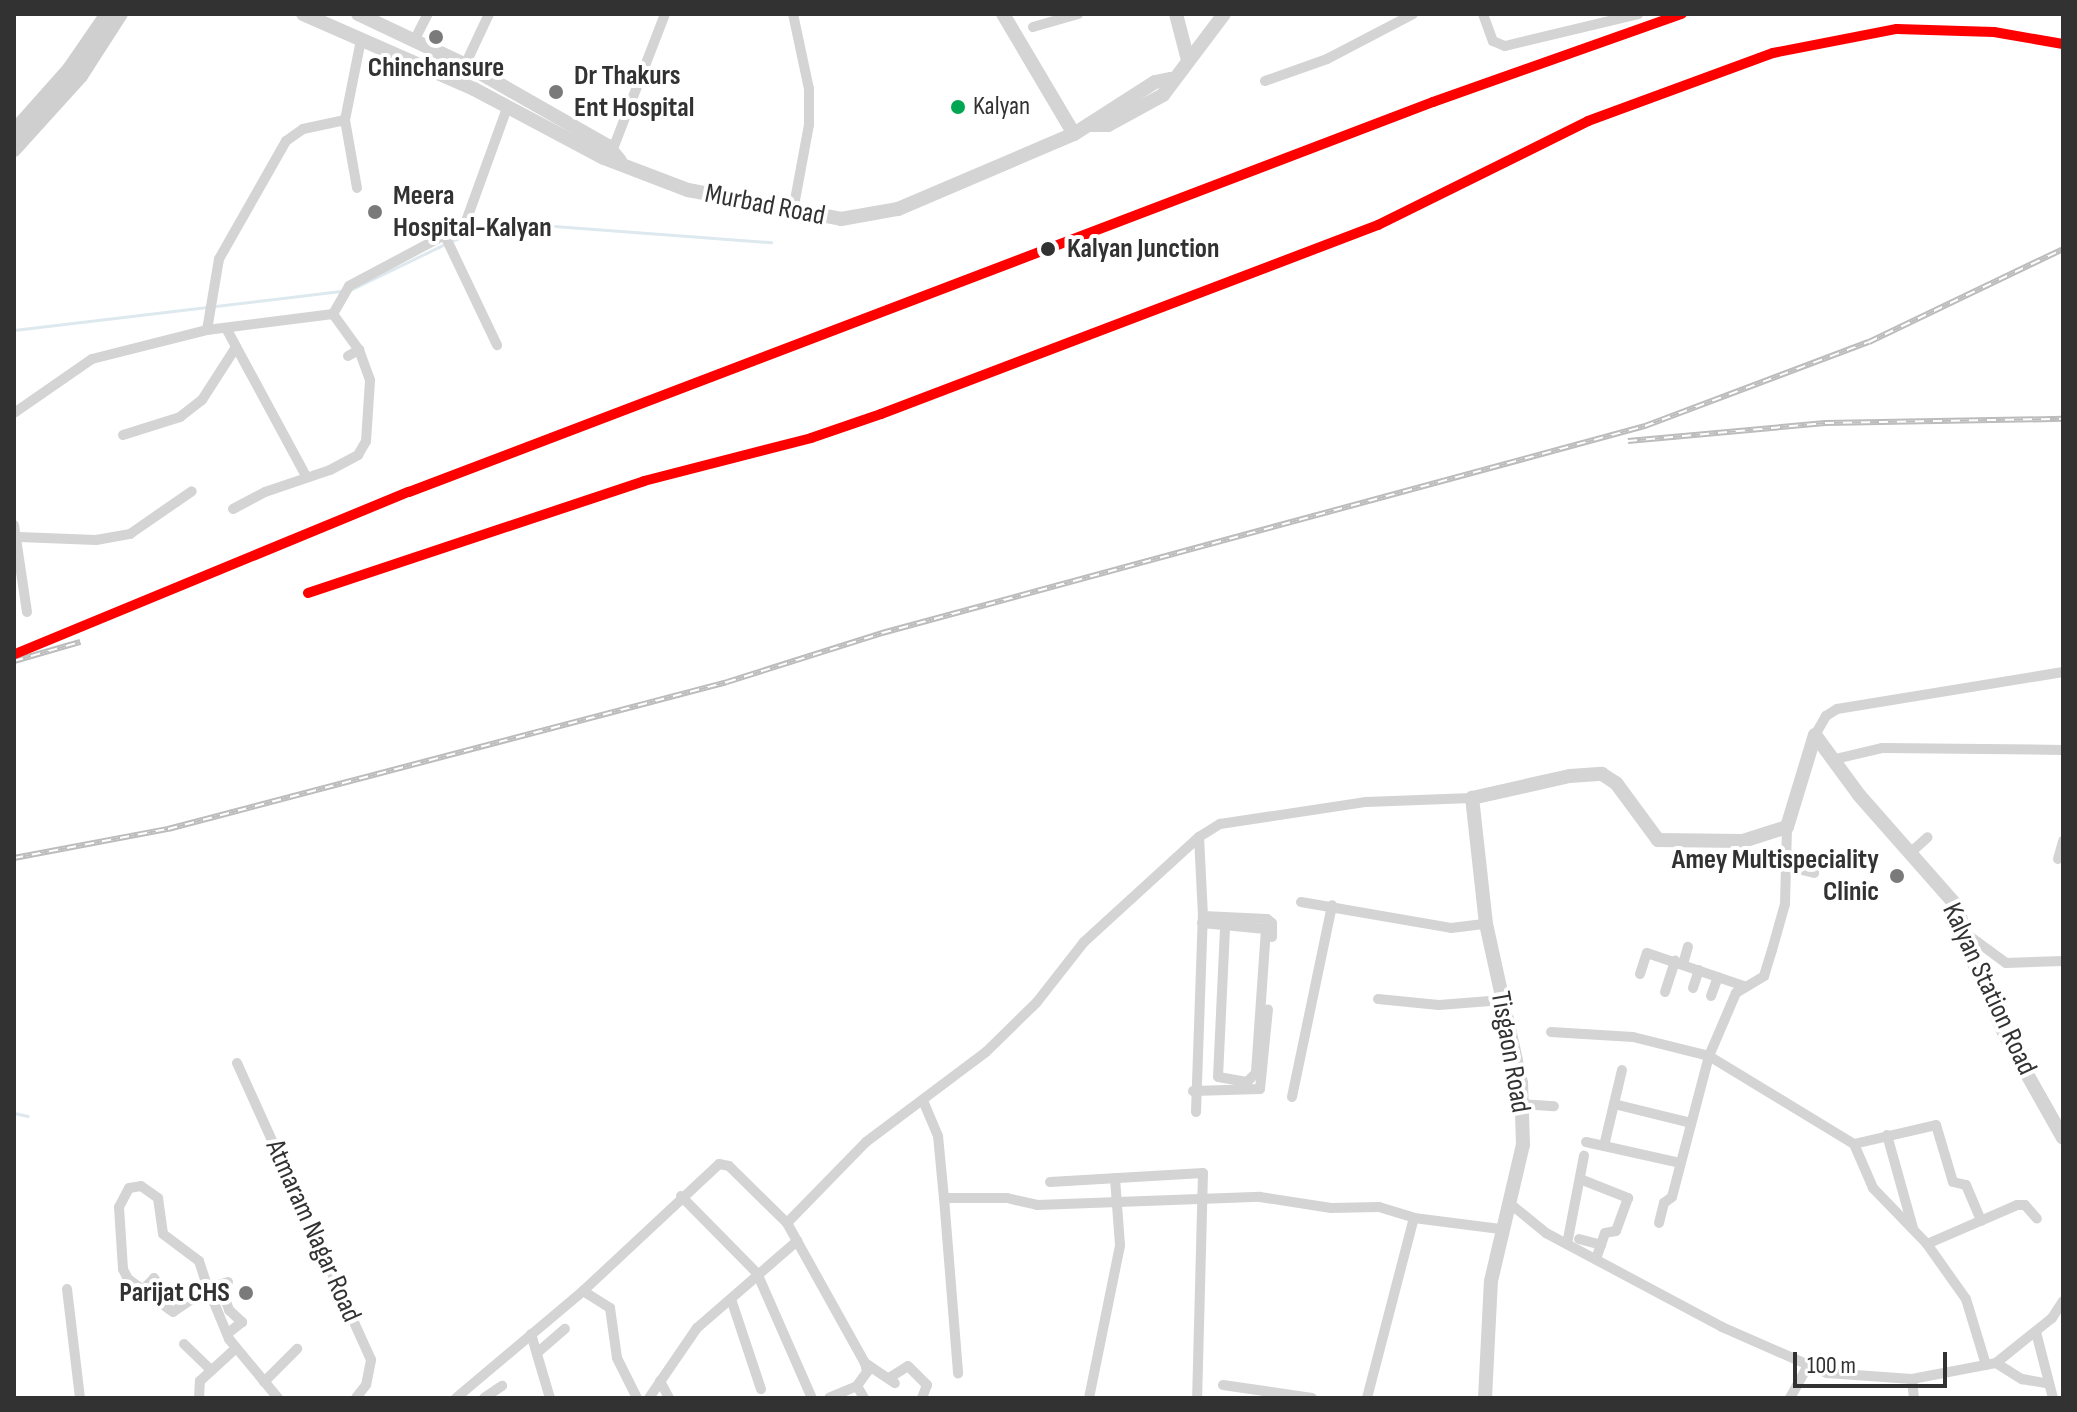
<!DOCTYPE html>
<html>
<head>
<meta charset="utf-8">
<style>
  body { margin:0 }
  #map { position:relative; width:2077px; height:1412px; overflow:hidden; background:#fff; font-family:"Sofia Sans Condensed",sans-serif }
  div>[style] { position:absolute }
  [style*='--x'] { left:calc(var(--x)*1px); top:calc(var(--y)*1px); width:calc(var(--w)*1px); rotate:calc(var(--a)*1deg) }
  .stream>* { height:3px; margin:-1.5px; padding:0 1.5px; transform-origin:1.5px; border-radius:1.5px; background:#dde9ee }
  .minor>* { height:10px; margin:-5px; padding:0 5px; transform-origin:5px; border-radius:5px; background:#d4d4d4 }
  .tertiary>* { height:14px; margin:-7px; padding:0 7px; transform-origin:7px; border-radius:7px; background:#d4d4d4 }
  .secondary>* { height:14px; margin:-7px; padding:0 7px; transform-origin:7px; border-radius:7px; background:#cfcfcf }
  .rail>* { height:6px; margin-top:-3px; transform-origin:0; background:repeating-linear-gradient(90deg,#fff 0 9px,#bcbcbc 0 18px); box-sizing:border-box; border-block:2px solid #bcbcbc }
  .rail-1>* { height:10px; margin:-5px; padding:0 5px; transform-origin:5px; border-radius:5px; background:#f00 }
  .dots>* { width:22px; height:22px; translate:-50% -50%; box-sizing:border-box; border:4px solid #fff; border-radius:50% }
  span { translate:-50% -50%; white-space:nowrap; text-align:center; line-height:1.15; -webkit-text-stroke:8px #fff; paint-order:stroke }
  .bus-label { font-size:26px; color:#323232 }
  .left { translate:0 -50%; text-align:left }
  .poi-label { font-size:28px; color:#323232; font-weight:700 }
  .right { translate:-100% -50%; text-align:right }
  .street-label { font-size:28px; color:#323232 }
  .stop-label { font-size:28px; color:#323232; font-weight:700 }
  .frame { position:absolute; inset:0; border:16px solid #323232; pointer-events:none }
  .scale { position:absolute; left:1793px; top:1352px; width:154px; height:36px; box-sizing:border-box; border:4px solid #323232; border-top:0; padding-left:10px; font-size:24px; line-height:28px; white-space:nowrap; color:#323232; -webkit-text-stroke:6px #fff; paint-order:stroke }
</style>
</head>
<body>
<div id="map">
  <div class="stream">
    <i style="--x:451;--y:241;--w:54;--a:-20.4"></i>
    <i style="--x:502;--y:222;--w:270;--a:4.3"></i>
    <i style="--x:348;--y:291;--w:108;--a:-25.9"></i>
    <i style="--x:14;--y:330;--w:329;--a:-6.8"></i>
    <i style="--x:14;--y:1113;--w:14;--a:12"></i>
  </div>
  <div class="minor">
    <i style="--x:1483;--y:14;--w:29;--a:70"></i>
    <i style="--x:1493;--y:41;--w:13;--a:23"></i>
    <i style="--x:1505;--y:46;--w:137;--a:-13.5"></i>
    <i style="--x:1033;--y:27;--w:47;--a:-16.1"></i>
    <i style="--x:415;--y:39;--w:28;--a:-63"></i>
    <i style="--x:1265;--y:81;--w:66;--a:-19.5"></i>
    <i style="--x:1327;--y:59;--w:97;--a:-27.6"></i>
    <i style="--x:457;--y:82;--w:75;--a:-64.8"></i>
    <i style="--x:611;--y:154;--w:150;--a:-68.9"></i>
    <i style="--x:357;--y:188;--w:69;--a:-100"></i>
    <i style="--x:345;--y:120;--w:82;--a:-78.7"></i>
    <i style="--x:793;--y:211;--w:87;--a:-79.5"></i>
    <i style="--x:809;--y:125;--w:36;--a:-90"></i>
    <i style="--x:809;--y:89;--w:77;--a:-102"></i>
    <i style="--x:445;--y:236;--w:121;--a:64.5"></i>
    <i style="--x:333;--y:314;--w:32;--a:-60"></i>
    <i style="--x:349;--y:286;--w:132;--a:-28.1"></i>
    <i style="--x:465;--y:224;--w:123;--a:-70.1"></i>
    <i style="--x:226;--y:328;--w:168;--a:61.6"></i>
    <i style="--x:207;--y:330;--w:72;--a:-80.4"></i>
    <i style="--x:219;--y:259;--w:136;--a:-60.4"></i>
    <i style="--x:286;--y:141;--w:21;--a:-35"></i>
    <i style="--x:303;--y:129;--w:43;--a:-12.1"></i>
    <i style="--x:348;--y:356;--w:13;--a:-29"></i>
    <i style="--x:14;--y:413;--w:95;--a:-34.7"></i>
    <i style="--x:92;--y:359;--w:119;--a:-14.2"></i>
    <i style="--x:207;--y:330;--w:127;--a:-7.2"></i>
    <i style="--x:123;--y:435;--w:60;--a:-17.5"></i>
    <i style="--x:180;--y:417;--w:28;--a:-38"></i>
    <i style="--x:202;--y:400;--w:63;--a:-57.3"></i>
    <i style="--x:233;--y:509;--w:36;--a:-28"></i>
    <i style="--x:265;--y:492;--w:69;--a:-18.7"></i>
    <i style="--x:330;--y:470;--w:32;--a:-28"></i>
    <i style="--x:358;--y:455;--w:16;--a:-60"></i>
    <i style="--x:366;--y:441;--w:61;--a:-86.2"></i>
    <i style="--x:370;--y:380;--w:32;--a:-110"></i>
    <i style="--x:359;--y:350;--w:44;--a:-125.8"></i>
    <i style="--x:14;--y:525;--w:88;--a:81.5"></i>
    <i style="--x:19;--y:537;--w:77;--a:2.2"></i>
    <i style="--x:96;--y:540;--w:35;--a:-10"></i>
    <i style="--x:130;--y:534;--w:75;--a:-34.7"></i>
    <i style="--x:1815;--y:735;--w:22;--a:-60"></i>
    <i style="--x:1826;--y:716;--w:13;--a:-32"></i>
    <i style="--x:1837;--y:709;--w:229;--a:-9.3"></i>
    <i style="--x:1831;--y:760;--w:52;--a:-13.2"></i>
    <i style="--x:1882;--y:748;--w:181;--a:0.6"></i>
    <i style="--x:1909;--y:854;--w:25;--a:-42"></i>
    <i style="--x:2058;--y:859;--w:19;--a:-74"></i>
    <i style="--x:1786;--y:866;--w:29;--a:14"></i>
    <i style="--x:1301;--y:902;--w:152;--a:9.8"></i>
    <i style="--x:1451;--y:928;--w:35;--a:-7"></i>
    <i style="--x:1203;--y:916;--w:64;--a:2.7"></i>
    <i style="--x:1267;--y:919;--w:6;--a:39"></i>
    <i style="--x:1272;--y:923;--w:14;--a:90"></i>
    <i style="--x:1202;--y:923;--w:64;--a:5.4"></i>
    <i style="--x:1266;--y:929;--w:144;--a:94"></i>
    <i style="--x:1256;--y:1073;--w:13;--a:135"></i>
    <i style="--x:1247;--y:1082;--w:29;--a:-170"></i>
    <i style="--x:1218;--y:1077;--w:146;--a:-87.3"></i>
    <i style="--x:1968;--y:935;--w:47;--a:36.4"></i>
    <i style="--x:2006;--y:963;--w:57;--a:-2"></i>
    <i style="--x:1683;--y:964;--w:18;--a:-74"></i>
    <i style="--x:1640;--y:974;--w:22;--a:-72"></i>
    <i style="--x:1647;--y:953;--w:102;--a:18.8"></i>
    <i style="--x:1693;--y:988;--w:19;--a:-72"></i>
    <i style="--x:1665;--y:992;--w:33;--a:-72"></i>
    <i style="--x:1711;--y:996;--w:20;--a:-70"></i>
    <i style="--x:1378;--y:999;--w:61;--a:5.6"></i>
    <i style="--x:1439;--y:1005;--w:64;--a:-4.5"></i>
    <i style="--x:1551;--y:1032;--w:82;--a:3.5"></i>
    <i style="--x:1633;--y:1037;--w:78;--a:14"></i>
    <i style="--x:1709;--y:1056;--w:170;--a:31.3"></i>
    <i style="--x:1854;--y:1144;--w:48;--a:66.6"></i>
    <i style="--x:1873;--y:1188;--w:78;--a:46"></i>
    <i style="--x:1927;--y:1244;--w:67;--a:54.7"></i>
    <i style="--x:1966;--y:1299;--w:69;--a:73.1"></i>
    <i style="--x:237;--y:1063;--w:326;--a:65.7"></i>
    <i style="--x:371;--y:1360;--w:25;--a:101"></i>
    <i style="--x:366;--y:1385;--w:16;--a:128"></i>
    <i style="--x:1193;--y:1091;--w:67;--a:-1.7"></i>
    <i style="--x:1260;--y:1089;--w:80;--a:-84.3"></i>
    <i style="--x:1292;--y:1097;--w:196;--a:-78.2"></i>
    <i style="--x:924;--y:1103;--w:36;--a:67"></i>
    <i style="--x:938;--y:1136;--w:62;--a:84.5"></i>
    <i style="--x:944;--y:1198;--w:63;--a:0"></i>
    <i style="--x:1007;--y:1198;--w:31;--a:13"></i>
    <i style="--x:1037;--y:1205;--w:223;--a:-2.1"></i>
    <i style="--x:1260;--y:1197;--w:72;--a:8.8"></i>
    <i style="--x:1331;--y:1208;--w:48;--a:-1.2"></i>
    <i style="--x:1379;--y:1207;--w:37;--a:17"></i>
    <i style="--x:1414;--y:1218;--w:87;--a:7.3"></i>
    <i style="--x:1522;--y:1104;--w:32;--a:4"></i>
    <i style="--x:1614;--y:1104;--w:79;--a:13.9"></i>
    <i style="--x:1196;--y:1112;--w:196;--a:-88"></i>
    <i style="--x:1203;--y:916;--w:79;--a:-92.9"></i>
    <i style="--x:1887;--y:1135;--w:97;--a:74.4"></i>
    <i style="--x:1586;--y:1142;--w:96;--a:12.6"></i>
    <i style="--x:1854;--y:1144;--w:84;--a:-13"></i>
    <i style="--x:1936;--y:1125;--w:59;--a:73.4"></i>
    <i style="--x:1953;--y:1182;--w:13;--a:13"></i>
    <i style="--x:1966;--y:1185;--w:39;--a:67"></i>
    <i style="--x:1604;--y:1146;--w:78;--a:-76.7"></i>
    <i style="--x:1580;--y:1179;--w:52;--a:21.6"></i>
    <i style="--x:1628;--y:1198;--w:35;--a:110"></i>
    <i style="--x:1616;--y:1231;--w:11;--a:170"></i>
    <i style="--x:1605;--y:1233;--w:28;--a:109"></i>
    <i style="--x:1050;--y:1182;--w:153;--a:-3.4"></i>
    <i style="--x:1203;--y:1173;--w:225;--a:91.5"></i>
    <i style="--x:681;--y:1196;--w:108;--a:45.4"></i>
    <i style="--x:757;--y:1273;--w:137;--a:66.3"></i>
    <i style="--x:944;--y:1198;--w:176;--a:85.4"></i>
    <i style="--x:1513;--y:1206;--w:43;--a:39.3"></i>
    <i style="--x:1546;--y:1233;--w:200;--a:28.1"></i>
    <i style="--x:1722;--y:1327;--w:115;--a:23.7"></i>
    <i style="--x:1827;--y:1373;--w:85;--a:4"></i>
    <i style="--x:787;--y:1223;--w:113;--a:-45.7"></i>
    <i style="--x:866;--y:1142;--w:150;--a:-36.9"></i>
    <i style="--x:986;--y:1052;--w:71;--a:-44.4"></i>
    <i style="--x:1037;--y:1002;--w:76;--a:-51.9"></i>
    <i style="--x:1084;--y:942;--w:156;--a:-42.4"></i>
    <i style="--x:1199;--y:837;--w:25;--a:-32"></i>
    <i style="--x:1220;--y:824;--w:148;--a:-8.6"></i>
    <i style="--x:1366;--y:802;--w:106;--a:-2.2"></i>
    <i style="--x:1659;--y:1223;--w:21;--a:-76"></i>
    <i style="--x:1664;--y:1203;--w:10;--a:-37"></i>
    <i style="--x:1672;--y:1197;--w:146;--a:-75.3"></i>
    <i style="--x:1709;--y:1056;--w:69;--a:-66.8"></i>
    <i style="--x:1736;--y:993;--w:33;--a:-31"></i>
    <i style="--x:1764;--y:976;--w:27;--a:-73"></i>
    <i style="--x:1772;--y:950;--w:48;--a:-74.2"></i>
    <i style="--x:1785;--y:904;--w:77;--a:-88.5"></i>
    <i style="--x:1579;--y:1239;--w:23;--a:15"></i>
    <i style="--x:1567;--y:1244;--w:90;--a:-79.1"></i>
    <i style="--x:1927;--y:1244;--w:98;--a:-23.4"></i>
    <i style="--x:2017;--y:1205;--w:8;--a:0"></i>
    <i style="--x:2025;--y:1205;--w:18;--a:49"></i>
    <i style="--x:228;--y:1282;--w:21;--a:163"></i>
    <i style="--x:208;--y:1288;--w:42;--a:145.6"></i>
    <i style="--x:173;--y:1312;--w:56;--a:-143.7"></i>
    <i style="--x:128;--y:1279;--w:11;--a:-117"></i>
    <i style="--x:123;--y:1269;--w:62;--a:-93.7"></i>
    <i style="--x:119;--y:1207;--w:21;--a:-62"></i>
    <i style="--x:129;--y:1188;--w:12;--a:-9"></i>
    <i style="--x:141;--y:1186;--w:21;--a:35"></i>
    <i style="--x:158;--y:1198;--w:36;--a:82"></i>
    <i style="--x:163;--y:1234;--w:45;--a:36.9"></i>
    <i style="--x:199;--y:1261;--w:28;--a:72"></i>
    <i style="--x:208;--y:1288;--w:55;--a:67.6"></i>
    <i style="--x:229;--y:1339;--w:77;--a:50.3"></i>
    <i style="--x:220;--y:1285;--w:27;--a:70"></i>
    <i style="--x:229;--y:1310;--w:18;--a:43"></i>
    <i style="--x:242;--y:1322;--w:19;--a:141"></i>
    <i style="--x:67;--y:1289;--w:110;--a:83.2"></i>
    <i style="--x:143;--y:1290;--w:16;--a:-47"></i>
    <i style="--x:154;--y:1278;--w:7;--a:56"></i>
    <i style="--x:158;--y:1284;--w:14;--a:126"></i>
    <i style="--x:583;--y:1291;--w:32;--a:32"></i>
    <i style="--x:610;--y:1308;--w:50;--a:82"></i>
    <i style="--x:617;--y:1358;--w:45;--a:63.4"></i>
    <i style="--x:731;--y:1299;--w:95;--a:71.6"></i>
    <i style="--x:2036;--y:1332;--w:68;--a:75.6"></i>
    <i style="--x:531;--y:1334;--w:67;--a:73.5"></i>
    <i style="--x:184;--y:1344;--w:36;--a:44"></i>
    <i style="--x:537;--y:1353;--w:37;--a:-41"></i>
    <i style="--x:865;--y:1363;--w:36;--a:34"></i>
    <i style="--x:1996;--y:1363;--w:31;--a:32"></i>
    <i style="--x:2022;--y:1379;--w:27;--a:10"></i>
    <i style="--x:889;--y:1378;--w:22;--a:-32"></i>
    <i style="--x:908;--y:1366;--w:27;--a:45"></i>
    <i style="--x:927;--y:1385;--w:14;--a:111"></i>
    <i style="--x:660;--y:1381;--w:19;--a:62"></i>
    <i style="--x:264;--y:1382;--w:47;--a:-45"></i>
    <i style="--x:1223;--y:1385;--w:90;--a:8.3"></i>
    <i style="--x:857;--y:1386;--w:14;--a:60"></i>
    <i style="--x:199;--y:1398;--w:17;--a:-87"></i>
    <i style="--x:200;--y:1381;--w:47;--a:-42.4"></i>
    <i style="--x:456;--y:1398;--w:166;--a:-40.1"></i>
    <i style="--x:583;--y:1291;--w:186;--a:-43"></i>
    <i style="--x:719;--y:1164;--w:10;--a:11"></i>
    <i style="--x:729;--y:1166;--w:81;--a:44.5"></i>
    <i style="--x:787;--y:1223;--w:160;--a:60.9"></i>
    <i style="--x:865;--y:1363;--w:9;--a:77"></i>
    <i style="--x:867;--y:1372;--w:17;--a:126"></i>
    <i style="--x:857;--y:1386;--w:30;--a:157"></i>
    <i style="--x:484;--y:1398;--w:22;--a:-34"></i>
    <i style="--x:649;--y:1398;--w:85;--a:-55.6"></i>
    <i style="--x:697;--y:1328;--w:133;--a:-41"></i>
    <i style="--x:1089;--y:1398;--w:156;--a:-78.5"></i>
    <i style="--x:1120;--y:1245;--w:67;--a:-94.3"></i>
    <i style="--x:1367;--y:1398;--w:186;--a:-75.4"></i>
    <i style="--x:1790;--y:1398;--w:38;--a:-61"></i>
    <i style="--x:1914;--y:1398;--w:19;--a:-96"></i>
    <i style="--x:1912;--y:1379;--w:86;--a:-10.8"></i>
    <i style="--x:1996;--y:1363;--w:72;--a:-38.8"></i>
    <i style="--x:2052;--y:1318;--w:20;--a:-57"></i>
  </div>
  <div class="tertiary">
    <i style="--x:303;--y:14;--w:187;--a:23.7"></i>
    <i style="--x:474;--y:89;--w:147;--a:28"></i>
    <i style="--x:604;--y:158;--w:90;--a:20.9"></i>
    <i style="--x:688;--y:190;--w:156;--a:10.7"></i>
    <i style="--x:841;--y:219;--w:58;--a:-10"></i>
    <i style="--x:898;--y:209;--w:191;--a:-23.1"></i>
    <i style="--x:1074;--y:134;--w:96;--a:-32.7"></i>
    <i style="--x:1155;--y:82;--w:16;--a:-11"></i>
    <i style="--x:358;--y:14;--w:119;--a:25.3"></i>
    <i style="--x:466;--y:65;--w:163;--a:29.7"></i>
    <i style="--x:608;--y:146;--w:19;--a:51"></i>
    <i style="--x:1003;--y:14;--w:139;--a:59.4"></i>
    <i style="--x:1176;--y:14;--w:48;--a:75.4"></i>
    <i style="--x:1089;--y:125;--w:19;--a:0"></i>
    <i style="--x:1108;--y:125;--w:63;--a:-28.6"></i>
    <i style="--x:1163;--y:95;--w:101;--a:-53"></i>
    <i style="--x:1815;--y:735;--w:74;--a:53.7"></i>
    <i style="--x:1859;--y:795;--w:148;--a:48.6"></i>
    <i style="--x:1957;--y:906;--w:55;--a:74.2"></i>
    <i style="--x:1972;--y:959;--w:83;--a:66.5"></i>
    <i style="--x:2005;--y:1035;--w:118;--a:60.6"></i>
    <i style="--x:1485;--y:1398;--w:117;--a:-87.1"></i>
    <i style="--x:1491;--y:1281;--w:140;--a:-76.8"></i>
    <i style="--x:1523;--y:1145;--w:62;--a:-91.8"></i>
    <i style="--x:1521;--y:1083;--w:163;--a:-102.4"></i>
    <i style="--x:1486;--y:924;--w:127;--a:-96.3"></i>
    <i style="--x:1472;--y:798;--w:100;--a:-12.7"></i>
    <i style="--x:1570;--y:776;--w:32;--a:-4"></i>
    <i style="--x:1602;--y:774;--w:17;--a:33"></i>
    <i style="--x:1616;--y:783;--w:71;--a:53.6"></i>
    <i style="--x:1658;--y:840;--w:85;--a:0.7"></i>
    <i style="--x:1743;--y:841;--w:46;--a:-17.7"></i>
    <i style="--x:1787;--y:827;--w:96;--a:-73.1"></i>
  </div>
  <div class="secondary">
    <i style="--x:14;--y:131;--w:83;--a:-48.4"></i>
    <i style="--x:69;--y:69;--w:67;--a:-55.4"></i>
    <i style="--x:14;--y:150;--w:100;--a:-47.8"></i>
    <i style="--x:81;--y:76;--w:74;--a:-57.2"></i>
  </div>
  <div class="rail">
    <i style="--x:1628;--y:441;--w:198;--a:-5.2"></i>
    <i style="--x:1825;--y:423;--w:238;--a:-1"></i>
    <i style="--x:14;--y:661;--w:69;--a:-16.1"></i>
    <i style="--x:14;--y:858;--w:157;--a:-10.7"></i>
    <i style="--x:168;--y:829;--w:578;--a:-14.73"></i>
    <i style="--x:727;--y:682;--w:163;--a:-17.5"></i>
    <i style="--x:882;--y:633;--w:791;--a:-15.18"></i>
    <i style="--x:1645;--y:426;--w:239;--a:-20.6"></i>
    <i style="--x:1869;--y:342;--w:215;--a:-25.6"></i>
  </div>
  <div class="rail-1">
    <i style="--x:308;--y:593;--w:354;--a:-18.4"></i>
    <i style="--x:644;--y:481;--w:172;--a:-14.4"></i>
    <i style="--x:811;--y:438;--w:74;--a:-18.9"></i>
    <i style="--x:881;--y:414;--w:532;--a:-20.82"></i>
    <i style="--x:1378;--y:225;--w:234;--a:-26.3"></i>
    <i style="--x:1588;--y:121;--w:197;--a:-20.2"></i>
    <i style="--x:1773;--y:53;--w:126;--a:-11"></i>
    <i style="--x:1897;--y:29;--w:97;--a:1.8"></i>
    <i style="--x:1994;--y:32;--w:70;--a:9.9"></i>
    <i style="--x:15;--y:654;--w:426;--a:-22.4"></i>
    <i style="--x:409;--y:492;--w:1096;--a:-20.85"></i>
    <i style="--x:1433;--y:102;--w:264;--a:-19.5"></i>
  </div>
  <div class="dots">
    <i style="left:436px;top:37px;background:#7a7a7a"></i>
    <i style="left:556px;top:92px;background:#7a7a7a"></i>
    <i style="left:958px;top:107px;background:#00a651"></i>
    <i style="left:375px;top:212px;background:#7a7a7a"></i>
    <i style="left:1048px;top:249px;background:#323232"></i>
    <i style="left:1897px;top:876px;background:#7a7a7a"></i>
    <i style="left:246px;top:1293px;background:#7a7a7a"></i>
  </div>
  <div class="bus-label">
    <span class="left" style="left:973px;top:107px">Kalyan</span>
  </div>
  <div class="poi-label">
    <span style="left:436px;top:68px">Chinchansure</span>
    <span class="left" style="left:574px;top:92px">Dr Thakurs<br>Ent Hospital</span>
    <span class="left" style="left:393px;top:212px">Meera<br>Hospital-Kalyan</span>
    <span class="right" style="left:1879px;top:876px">Amey Multispeciality<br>Clinic</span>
    <span class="right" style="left:230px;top:1293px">Parijat CHS</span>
  </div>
  <div class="street-label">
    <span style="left:765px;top:205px;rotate:11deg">Murbad Road</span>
    <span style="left:1989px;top:989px;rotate:65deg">Kalyan Station Road</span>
    <span style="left:1510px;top:1052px;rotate:80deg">Tisgaon Road</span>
    <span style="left:313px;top:1231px;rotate:66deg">Atmaram Nagar Road</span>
  </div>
  <div class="stop-label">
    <span class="left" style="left:1067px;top:249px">Kalyan Junction</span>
  </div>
  <div class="frame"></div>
  <div class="scale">100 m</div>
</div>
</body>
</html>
